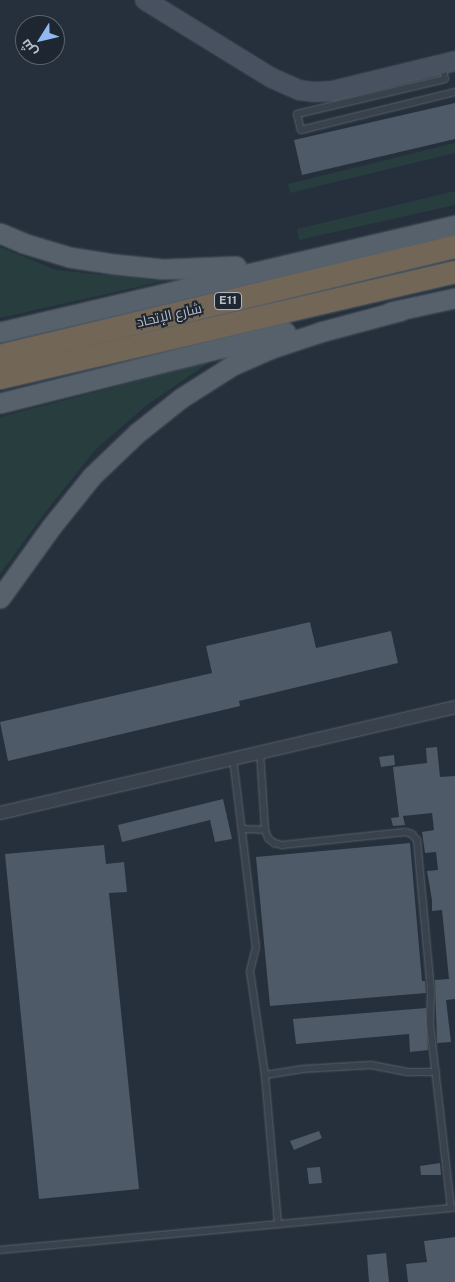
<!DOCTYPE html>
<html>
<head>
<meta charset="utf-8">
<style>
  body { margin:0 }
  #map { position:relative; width:455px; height:1282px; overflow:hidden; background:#25303c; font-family:"Public Sans",Cairo,sans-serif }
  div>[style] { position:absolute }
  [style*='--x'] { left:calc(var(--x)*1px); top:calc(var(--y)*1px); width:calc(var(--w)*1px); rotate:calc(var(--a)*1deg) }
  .green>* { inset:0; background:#283d3e }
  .building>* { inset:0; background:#4e5a67 }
  .roads { filter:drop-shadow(0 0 1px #57606a) drop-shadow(0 0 1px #57606a) }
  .lane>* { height:6px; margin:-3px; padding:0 3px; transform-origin:3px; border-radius:3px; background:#39424c }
  .street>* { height:12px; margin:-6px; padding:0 6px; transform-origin:6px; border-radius:6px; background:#39424c }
  .secondary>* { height:18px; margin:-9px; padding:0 9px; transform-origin:9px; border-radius:9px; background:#47515f }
  .primary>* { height:19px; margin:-9.5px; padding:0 9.5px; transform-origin:9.5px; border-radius:9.5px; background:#57616c }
  .highway>* { height:22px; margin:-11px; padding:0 11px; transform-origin:11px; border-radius:11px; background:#726657 }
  span { translate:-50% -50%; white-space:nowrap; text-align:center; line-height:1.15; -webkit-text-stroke:4px #1e2731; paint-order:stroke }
  .shield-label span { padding:1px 4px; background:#1e2731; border:1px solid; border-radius:4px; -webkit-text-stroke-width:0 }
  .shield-label { font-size:12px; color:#b5bdc7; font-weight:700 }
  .street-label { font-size:14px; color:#b5bdc7 }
  .north { position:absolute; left:15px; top:15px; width:50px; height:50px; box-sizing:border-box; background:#1e2731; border:1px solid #5a636d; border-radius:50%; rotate:234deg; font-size:14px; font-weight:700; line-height:20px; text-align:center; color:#b5bdc7 }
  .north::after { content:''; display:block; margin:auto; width:18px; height:22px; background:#91b9f1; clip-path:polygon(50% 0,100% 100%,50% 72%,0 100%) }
</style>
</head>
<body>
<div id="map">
  <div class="green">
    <i style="clip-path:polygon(455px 143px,455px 153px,290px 193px,288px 184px)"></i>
    <i style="clip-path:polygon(455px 191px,455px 205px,299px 240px,297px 229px)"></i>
    <i style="clip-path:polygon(0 247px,56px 270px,164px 281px,0 318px)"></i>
    <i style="clip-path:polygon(210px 362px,147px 405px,96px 449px,47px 510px,0 574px,0 417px)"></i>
  </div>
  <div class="building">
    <i style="clip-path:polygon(455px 103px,455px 139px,302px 175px,294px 140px)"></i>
    <i style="clip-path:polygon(310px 622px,316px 648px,391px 631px,398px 663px,239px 701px,240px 706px,8px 761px,0 722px,212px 673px,206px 646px)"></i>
    <i style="clip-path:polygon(437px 747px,440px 777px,455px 776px,455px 999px,446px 1000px,451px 1042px,437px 1043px,435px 980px,449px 979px,442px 910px,432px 911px,432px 900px,427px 871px,438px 870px,436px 852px,425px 853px,422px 832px,434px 830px,432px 813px,403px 816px,405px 825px,393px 826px,391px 818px,399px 817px,393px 767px,427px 763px,426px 748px)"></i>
    <i style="clip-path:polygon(394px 755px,395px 765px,381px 767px,379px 757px)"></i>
    <i style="clip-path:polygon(223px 799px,232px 839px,215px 842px,210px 820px,122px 842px,118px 825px)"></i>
    <i style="clip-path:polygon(410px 843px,422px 981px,425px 981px,426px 993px,270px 1006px,256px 857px)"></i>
    <i style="clip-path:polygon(104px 845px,106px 864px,124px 862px,127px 892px,109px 893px,139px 1189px,39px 1199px,5px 854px)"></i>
    <i style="clip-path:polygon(426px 1008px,428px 1050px,410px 1052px,409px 1034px,296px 1044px,293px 1019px)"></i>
    <i style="clip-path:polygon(319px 1131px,322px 1138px,294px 1150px,290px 1141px)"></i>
    <i style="clip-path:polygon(440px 1163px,441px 1175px,421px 1175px,420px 1166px)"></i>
    <i style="clip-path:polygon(320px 1167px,322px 1183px,309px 1184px,307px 1168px)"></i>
    <i style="clip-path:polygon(455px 1237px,455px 1282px,408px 1282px,406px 1264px,427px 1262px,424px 1241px)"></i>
    <i style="clip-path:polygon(386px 1253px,389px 1282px,369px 1282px,367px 1255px)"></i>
  </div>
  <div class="roads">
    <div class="lane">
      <i style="--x:442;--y:65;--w:14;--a:78"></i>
      <i style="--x:445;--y:79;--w:152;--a:166.7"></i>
      <i style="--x:297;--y:114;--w:16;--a:76"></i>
      <i style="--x:301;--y:130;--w:159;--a:-13.9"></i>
      <i style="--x:260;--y:752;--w:78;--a:86.3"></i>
      <i style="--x:265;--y:830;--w:9;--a:69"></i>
      <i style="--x:268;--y:838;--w:8;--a:40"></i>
      <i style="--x:274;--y:843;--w:8;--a:14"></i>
      <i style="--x:282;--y:845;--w:124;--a:-6"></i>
      <i style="--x:405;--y:832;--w:7;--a:16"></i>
      <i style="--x:412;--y:834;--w:8;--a:50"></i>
      <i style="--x:417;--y:840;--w:153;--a:84.7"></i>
      <i style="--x:431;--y:992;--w:32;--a:92"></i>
      <i style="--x:430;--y:1024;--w:185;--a:83.5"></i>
      <i style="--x:233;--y:758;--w:190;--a:83.1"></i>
      <i style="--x:256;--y:947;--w:25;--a:104"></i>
      <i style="--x:250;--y:971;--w:105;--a:81.8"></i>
      <i style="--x:265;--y:1075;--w:150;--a:85"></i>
      <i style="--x:242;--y:829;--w:23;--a:2"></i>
      <i style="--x:265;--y:1075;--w:37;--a:-9"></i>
      <i style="--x:302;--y:1069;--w:69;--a:-3.3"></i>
      <i style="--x:371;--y:1065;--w:38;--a:11"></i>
      <i style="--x:408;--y:1072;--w:28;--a:0"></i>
      <i style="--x:0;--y:1250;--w:456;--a:-5.3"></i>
    </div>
    <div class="street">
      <i style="--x:0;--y:813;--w:467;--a:-13.1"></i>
    </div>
    <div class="secondary">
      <i style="--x:145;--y:0;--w:149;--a:31.6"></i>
      <i style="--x:272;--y:78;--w:30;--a:24"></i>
      <i style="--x:299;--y:90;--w:14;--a:8"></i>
      <i style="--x:313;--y:92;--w:19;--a:-3"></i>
      <i style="--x:332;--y:91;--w:127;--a:-13.7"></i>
    </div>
    <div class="primary">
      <i style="--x:0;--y:233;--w:25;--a:23"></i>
      <i style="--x:23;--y:243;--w:48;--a:16.9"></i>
      <i style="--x:69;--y:257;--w:46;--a:8.8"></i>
      <i style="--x:114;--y:264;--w:49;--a:5.8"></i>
      <i style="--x:163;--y:269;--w:73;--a:-2.4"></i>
      <i style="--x:390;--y:312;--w:66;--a:-12.2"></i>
      <i style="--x:0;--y:332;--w:467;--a:-13.2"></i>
      <i style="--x:0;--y:403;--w:294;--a:-14"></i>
      <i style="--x:0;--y:598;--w:87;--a:-54.3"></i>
      <i style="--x:51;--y:527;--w:65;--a:-51.2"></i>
      <i style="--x:92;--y:476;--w:62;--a:-43.7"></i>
      <i style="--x:137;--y:433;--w:56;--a:-38.5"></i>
      <i style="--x:181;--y:398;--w:62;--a:-32.4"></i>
      <i style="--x:233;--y:365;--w:43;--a:-23.6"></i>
      <i style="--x:272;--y:348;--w:51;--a:-18.4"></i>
      <i style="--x:320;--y:332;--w:85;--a:-15"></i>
    </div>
    <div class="highway">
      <i style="--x:0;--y:356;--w:468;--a:-13.5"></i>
      <i style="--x:0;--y:378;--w:467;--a:-13.1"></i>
    </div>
  </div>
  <div class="shield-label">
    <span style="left:228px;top:301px">E11</span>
  </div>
  <div class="street-label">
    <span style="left:169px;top:315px;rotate:-13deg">شارع الإتحاد</span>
  </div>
  <div class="north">ش</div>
</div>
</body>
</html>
